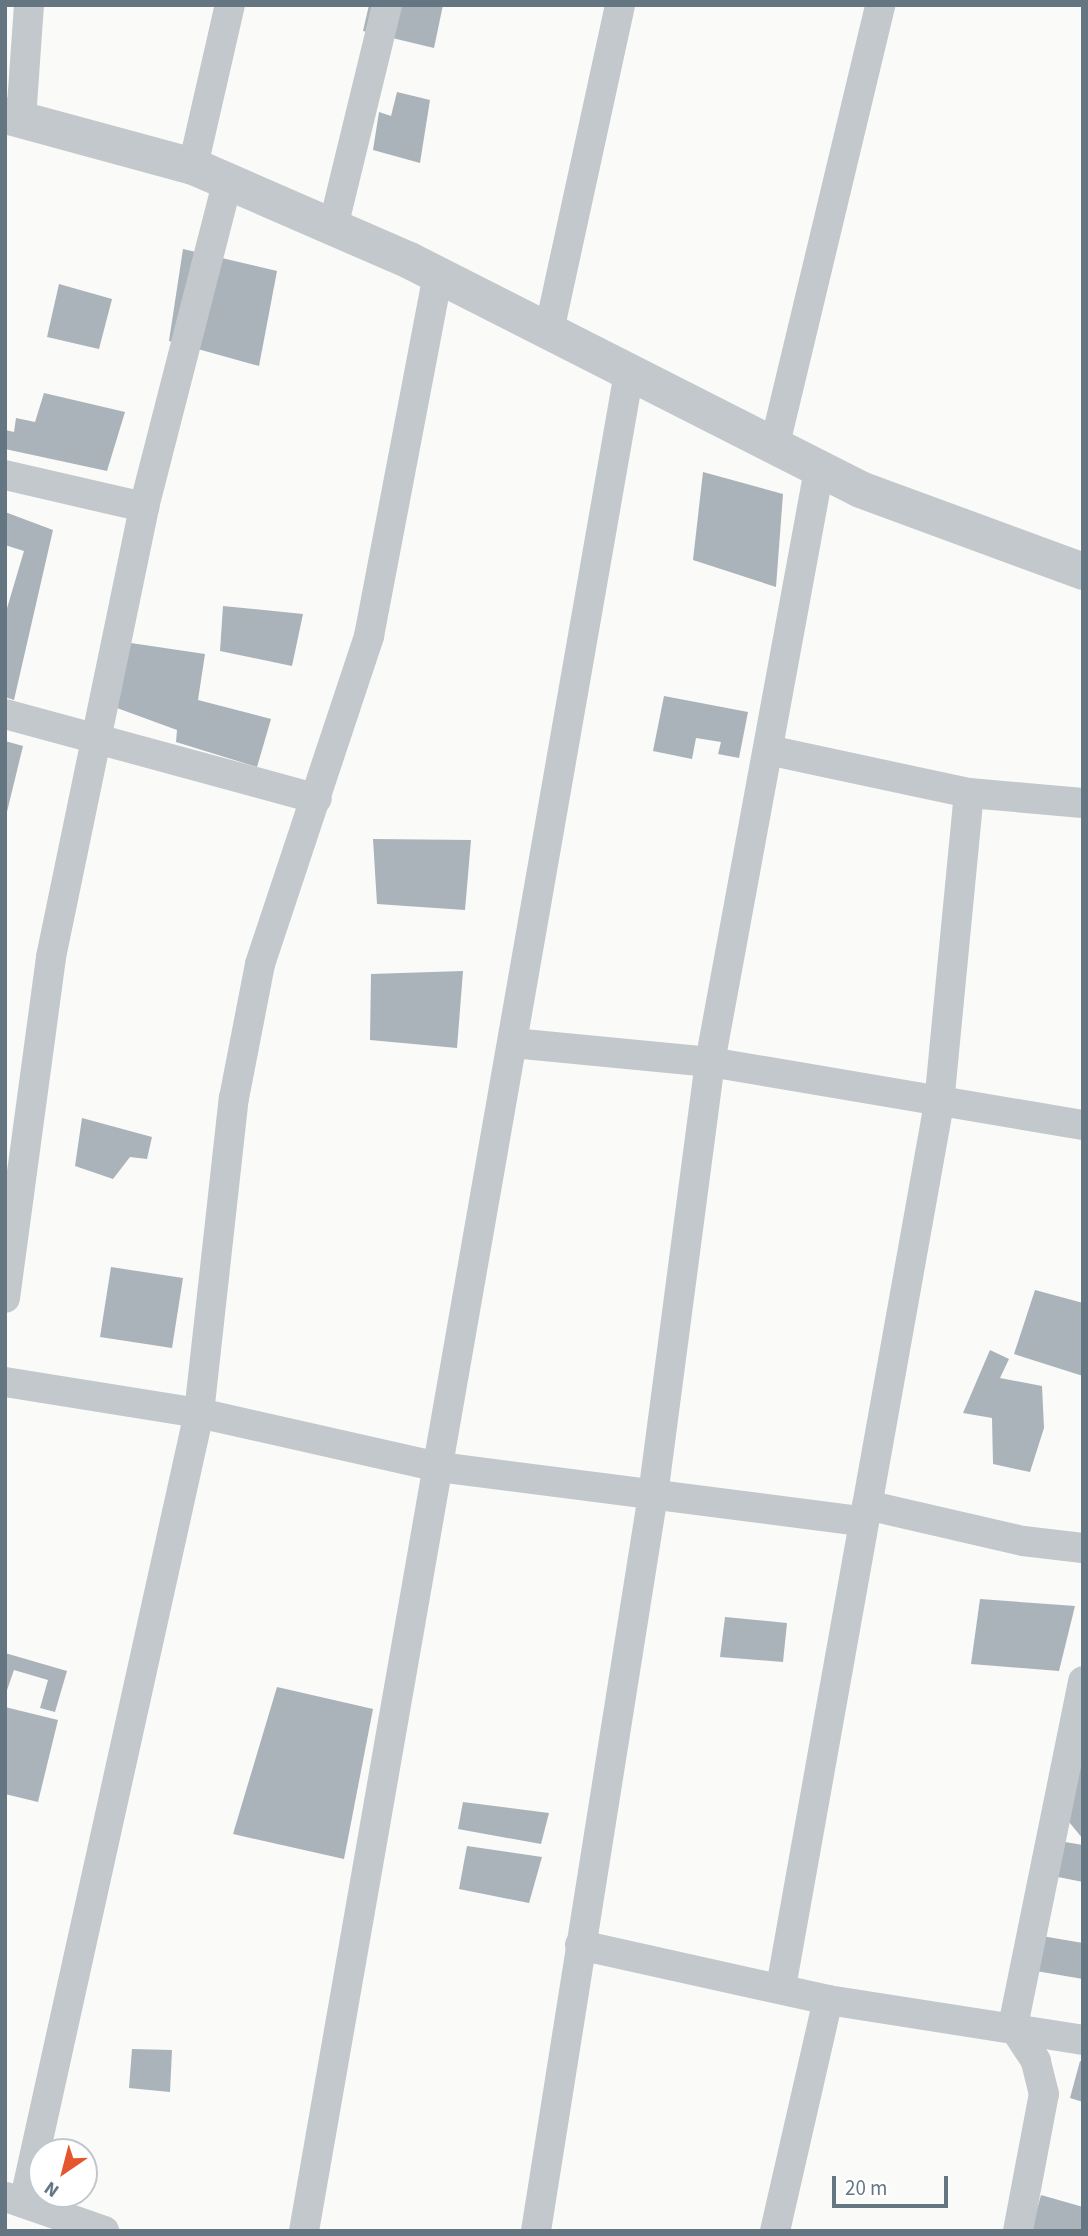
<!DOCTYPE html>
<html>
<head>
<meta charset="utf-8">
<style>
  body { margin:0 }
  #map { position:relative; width:1088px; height:2236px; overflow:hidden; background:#fafaf8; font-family:"Source Sans 3",sans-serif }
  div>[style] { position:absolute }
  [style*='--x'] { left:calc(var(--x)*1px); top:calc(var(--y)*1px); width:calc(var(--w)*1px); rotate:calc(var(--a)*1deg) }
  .building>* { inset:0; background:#aab3b9 }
  .minor>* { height:30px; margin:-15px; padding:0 15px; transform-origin:15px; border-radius:15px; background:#c3c8cc }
  .tertiary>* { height:37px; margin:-18.5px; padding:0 18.5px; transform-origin:18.5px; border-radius:18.5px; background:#c3c8cc }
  span { translate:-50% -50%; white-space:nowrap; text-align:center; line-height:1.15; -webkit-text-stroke:7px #fff; paint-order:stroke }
  .frame { position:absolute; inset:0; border:7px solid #657683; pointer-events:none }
  .north { position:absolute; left:28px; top:2138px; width:70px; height:70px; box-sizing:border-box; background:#fff; border:2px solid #c1c8cd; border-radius:50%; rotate:215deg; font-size:19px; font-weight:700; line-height:28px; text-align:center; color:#657683 }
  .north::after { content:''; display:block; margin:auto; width:24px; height:32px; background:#e4572e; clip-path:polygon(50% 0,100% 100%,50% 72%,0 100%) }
  .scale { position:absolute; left:832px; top:2176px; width:116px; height:32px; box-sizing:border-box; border:4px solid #657683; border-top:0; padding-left:9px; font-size:21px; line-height:24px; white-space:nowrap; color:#657683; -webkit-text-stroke:5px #fff; paint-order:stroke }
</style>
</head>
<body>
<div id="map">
  <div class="building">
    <i style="clip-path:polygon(369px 5px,443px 5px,434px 48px,363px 31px)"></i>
    <i style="clip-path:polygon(397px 92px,430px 100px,420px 163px,373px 150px,379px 112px,391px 116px)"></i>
    <i style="clip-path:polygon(183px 249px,277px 271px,259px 366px,169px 341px)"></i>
    <i style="clip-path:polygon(59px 284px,112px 299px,99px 349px,47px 337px)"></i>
    <i style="clip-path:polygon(44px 393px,125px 412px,107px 471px,5px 449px,5px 430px,14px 432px,16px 418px,35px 422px)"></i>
    <i style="clip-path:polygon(703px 472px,783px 494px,776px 587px,693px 560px)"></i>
    <i style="clip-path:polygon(5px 512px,53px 530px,14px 700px,5px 697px,5px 615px,24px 551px,5px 545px)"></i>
    <i style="clip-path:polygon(223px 606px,303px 614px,292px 666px,220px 651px)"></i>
    <i style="clip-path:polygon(124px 642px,205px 654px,198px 700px,271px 719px,257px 767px,176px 742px,177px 730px,106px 704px)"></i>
    <i style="clip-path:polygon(664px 696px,748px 712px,739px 758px,718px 754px,721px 742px,696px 738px,692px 759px,653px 751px)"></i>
    <i style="clip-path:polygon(5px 741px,23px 746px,6px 816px,5px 816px)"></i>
    <i style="clip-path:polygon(373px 839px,471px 840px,465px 910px,377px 904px)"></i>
    <i style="clip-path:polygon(463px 971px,457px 1048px,370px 1040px,371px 974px)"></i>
    <i style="clip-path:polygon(82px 1118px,152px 1137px,147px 1159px,130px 1157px,113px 1179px,75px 1166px)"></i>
    <i style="clip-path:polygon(111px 1267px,183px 1278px,172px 1348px,100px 1337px)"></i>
    <i style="clip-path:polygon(1035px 1290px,1083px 1303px,1083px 1376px,1014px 1354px)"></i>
    <i style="clip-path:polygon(990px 1350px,1009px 1359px,1000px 1378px,1042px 1386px,1044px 1428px,1030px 1472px,993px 1464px,992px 1418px,963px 1413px)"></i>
    <i style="clip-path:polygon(980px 1599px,1075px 1606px,1059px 1671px,971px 1664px)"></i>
    <i style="clip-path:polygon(725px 1617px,787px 1623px,783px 1662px,720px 1657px)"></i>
    <i style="clip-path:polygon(5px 1653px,67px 1671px,55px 1712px,40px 1708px,48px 1680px,14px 1670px,5px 1696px)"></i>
    <i style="clip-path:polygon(277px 1687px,373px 1709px,344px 1859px,233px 1834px)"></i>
    <i style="clip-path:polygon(5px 1707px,58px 1720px,38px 1802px,5px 1794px)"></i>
    <i style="clip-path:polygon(1080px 1758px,1083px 1758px,1083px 1839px,1069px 1822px)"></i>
    <i style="clip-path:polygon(463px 1802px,549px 1813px,541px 1844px,458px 1829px)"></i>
    <i style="clip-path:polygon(1065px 1842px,1083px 1845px,1083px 1882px,1058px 1877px)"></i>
    <i style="clip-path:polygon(467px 1846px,542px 1857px,529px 1903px,459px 1889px)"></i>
    <i style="clip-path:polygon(1036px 1935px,1083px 1943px,1083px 1979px,1030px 1970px)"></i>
    <i style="clip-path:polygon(132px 2049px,172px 2050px,170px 2092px,129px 2088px)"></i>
    <i style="clip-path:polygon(1080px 2061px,1083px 2062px,1083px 2102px,1070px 2098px)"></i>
    <i style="clip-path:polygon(1041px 2195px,1083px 2207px,1083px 2231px,1031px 2231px)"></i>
  </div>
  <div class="minor">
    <i style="--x:21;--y:119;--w:114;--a:-86"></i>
    <i style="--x:193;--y:166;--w:165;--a:-77.1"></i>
    <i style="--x:333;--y:227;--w:228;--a:-76.3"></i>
    <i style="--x:549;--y:331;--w:334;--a:-77.7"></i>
    <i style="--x:774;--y:448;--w:456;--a:-76.5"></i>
    <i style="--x:5;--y:475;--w:143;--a:13"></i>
    <i style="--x:5;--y:714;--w:323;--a:15.2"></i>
    <i style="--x:768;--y:750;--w:206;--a:12.1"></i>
    <i style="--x:969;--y:793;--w:114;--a:5"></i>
    <i style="--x:513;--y:1043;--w:198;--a:5.5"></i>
    <i style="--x:710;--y:1062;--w:378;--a:9.6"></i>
    <i style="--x:5;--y:1298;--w:344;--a:-82.3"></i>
    <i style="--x:51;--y:957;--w:460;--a:-78.3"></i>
    <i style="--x:144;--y:507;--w:337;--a:-75.6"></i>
    <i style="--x:5;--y:1382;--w:196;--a:9.1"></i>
    <i style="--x:199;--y:1413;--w:246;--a:12.7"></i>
    <i style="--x:439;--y:1467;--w:427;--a:7.3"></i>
    <i style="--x:867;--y:1505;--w:160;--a:13"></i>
    <i style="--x:1023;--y:1541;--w:60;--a:6.7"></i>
    <i style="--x:580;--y:1945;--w:254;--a:12.5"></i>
    <i style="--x:828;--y:2000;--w:258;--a:8.9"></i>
    <i style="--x:781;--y:1987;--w:897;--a:-79.86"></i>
    <i style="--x:939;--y:1104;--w:312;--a:-84.5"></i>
    <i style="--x:6;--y:2197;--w:104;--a:19.1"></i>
    <i style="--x:24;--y:2203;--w:809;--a:-77.51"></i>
    <i style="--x:199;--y:1413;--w:317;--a:-83.7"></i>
    <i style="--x:234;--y:1098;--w:136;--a:-79"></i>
    <i style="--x:260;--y:964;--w:346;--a:-71.6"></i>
    <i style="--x:369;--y:636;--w:369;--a:-79.2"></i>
    <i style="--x:304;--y:2231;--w:1886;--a:-80.08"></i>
    <i style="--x:536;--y:2231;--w:745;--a:-80.97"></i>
    <i style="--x:653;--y:1495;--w:437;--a:-82.5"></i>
    <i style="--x:710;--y:1062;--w:602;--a:-79.57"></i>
    <i style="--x:775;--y:2231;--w:237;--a:-77.1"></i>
    <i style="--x:1018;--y:2231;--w:139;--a:-79.3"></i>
    <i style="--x:1044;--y:2094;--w:34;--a:-104"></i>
    <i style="--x:1036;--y:2061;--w:42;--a:-123.3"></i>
    <i style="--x:1013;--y:2026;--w:352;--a:-78.5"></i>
  </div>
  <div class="tertiary">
    <i style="--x:5;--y:115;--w:195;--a:15.2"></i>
    <i style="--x:193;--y:166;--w:236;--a:23.5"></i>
    <i style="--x:409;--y:260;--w:506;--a:26.92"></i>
    <i style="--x:860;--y:489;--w:238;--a:20.2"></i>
  </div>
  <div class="frame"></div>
  <div class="north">N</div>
  <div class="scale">20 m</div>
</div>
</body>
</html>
